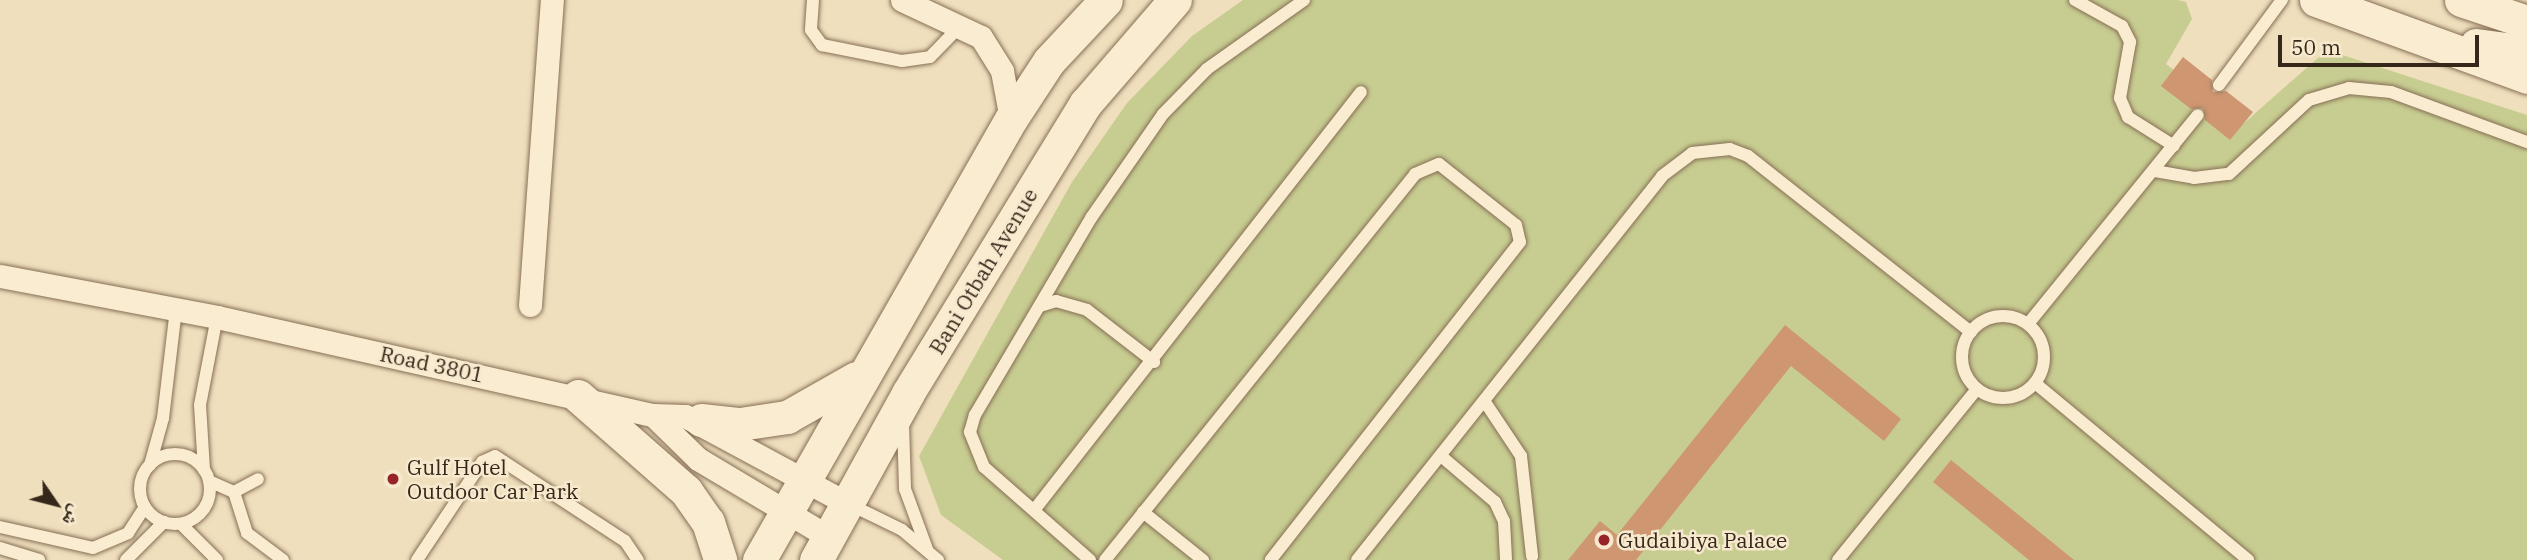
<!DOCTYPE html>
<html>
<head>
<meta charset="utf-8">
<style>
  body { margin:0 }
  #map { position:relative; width:2527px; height:560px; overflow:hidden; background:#efdfbd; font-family:"IBM Plex Serif","Noto Naskh Arabic",serif }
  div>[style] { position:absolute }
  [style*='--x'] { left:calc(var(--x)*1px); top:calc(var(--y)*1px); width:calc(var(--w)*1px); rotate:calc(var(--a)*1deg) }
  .green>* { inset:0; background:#c7cd91 }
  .building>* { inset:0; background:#ce9671 }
  .roads { filter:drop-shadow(0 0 2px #876f56) drop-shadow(0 0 2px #876f56) }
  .lane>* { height:12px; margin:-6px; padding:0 6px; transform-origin:6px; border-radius:6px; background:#faecd0 }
  .lane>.ring { margin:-6px; padding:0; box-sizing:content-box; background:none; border:12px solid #faecd0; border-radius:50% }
  .street>* { height:23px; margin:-11.5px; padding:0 11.5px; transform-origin:11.5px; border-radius:11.5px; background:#faecd0 }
  .secondary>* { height:33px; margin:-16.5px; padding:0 16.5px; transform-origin:16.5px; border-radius:16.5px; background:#faecd0 }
  .dots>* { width:19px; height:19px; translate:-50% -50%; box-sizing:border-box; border:4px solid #f6e9cd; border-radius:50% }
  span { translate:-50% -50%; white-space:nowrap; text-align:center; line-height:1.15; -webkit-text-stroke:5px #f6e9cd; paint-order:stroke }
  .street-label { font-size:21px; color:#36271b }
  .poi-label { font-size:21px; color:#36271b }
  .left { translate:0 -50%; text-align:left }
  .north { position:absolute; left:21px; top:469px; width:70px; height:70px; -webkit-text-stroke:5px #f6e9cd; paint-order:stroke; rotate:125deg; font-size:19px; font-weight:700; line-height:28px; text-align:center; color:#36271b }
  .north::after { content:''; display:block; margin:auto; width:24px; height:32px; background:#36271b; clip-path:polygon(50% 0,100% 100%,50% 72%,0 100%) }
  .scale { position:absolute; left:2278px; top:35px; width:201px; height:32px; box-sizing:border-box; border:4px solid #36271b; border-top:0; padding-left:9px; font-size:21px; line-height:24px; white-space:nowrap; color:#36271b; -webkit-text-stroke:5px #f6e9cd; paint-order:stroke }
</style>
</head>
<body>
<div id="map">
  <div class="green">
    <i style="clip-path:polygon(1243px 0,2178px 0,2186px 2px,2192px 19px,2166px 64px,2243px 124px,2327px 50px,2527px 115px,2527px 560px,1003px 560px,941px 515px,919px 456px,1072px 182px,1127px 103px,1192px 36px)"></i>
  </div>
  <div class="building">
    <i style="clip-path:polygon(2183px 57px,2212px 80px,2213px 92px,2226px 91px,2253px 112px,2230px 140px,2205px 120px,2203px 108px,2191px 109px,2161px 86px)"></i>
    <i style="clip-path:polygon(1785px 325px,1901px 419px,1884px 441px,1791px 366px,1636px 560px,1568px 560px,1600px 521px,1617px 535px)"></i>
    <i style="clip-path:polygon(1951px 460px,2074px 560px,2029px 560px,1933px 482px)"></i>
  </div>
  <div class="roads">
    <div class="lane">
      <i style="--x:813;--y:0;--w:30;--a:94"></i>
      <i style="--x:811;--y:30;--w:19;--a:54"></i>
      <i style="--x:822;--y:45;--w:82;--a:11.3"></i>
      <i style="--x:902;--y:61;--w:28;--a:-8"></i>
      <i style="--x:930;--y:57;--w:46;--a:-45.9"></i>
      <i style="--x:2075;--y:0;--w:54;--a:29"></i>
      <i style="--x:2122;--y:26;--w:18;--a:63"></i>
      <i style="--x:2130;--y:42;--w:57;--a:100.1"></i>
      <i style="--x:2120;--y:98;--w:21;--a:67"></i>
      <i style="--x:2128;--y:117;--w:54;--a:32.2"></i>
      <i style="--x:2219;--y:85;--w:106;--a:-53.5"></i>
      <i style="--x:2155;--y:171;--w:40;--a:10"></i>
      <i style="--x:2194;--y:178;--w:35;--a:-7"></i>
      <i style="--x:2229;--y:174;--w:109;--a:-42.8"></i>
      <i style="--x:2309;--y:100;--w:42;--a:-16.7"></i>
      <i style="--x:2349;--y:88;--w:42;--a:5.4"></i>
      <i style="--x:2391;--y:92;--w:145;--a:20.2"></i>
      <i style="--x:1040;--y:306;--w:17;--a:-17"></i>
      <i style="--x:1056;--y:301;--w:32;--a:16"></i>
      <i style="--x:1087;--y:310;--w:85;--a:37.8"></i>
      <i class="ring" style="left:1962px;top:316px;width:70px;height:70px"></i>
      <i style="--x:2028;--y:324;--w:269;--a:-50.9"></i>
      <i style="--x:2035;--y:383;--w:277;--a:39.7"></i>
      <i style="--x:1485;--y:402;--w:65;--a:56.3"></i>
      <i style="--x:1521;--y:456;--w:101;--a:83.7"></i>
      <i style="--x:903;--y:424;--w:65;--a:88.2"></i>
      <i style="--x:905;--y:489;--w:64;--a:69.9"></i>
      <i class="ring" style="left:140px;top:454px;width:58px;height:58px"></i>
      <i style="--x:1441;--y:456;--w:71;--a:40.4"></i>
      <i style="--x:1495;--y:502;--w:21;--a:65"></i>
      <i style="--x:1504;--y:521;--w:39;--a:87"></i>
      <i style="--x:150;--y:465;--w:49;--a:-74.5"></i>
      <i style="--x:163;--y:418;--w:110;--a:-83.2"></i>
      <i style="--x:204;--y:470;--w:65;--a:-93.5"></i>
      <i style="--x:200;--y:405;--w:90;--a:-79.1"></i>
      <i style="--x:209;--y:481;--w:27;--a:24"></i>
      <i style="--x:234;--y:492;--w:43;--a:72.4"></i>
      <i style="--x:247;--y:533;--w:45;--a:36.9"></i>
      <i style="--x:234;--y:492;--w:27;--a:-28"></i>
      <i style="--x:849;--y:504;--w:59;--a:26.1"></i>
      <i style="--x:902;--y:530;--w:47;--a:39.8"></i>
      <i style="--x:1035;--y:509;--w:529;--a:-51.98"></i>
      <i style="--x:1143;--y:512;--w:77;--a:38.7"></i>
      <i style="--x:181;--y:524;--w:51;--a:45"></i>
      <i style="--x:0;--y:527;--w:95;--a:12.7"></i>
      <i style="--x:93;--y:548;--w:38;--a:-23"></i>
      <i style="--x:128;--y:533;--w:31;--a:-57"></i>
      <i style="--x:0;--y:548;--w:41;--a:17.1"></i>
      <i style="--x:126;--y:560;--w:54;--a:-45"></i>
      <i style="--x:417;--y:560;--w:118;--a:-56.4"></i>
      <i style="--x:482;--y:462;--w:14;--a:-25"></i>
      <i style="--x:495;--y:456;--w:155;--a:33.2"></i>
      <i style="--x:625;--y:541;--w:23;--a:56"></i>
      <i style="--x:1090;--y:560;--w:141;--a:-138.7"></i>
      <i style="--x:984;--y:467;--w:38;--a:-112"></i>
      <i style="--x:970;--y:432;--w:18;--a:-74"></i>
      <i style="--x:975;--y:415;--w:229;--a:-59.5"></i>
      <i style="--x:1091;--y:218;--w:126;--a:-55.3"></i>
      <i style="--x:1163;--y:114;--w:63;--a:-45.6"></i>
      <i style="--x:1207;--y:69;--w:119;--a:-35.4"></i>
      <i style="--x:1105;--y:560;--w:495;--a:-51.2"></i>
      <i style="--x:1415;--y:174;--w:26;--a:-23"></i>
      <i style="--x:1439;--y:164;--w:98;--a:38.4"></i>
      <i style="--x:1516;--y:225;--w:17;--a:77"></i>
      <i style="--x:1520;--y:242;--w:404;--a:128.1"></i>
      <i style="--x:1357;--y:560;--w:490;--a:-51.5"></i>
      <i style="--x:1662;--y:176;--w:38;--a:-37"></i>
      <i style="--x:1692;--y:153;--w:38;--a:-6"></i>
      <i style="--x:1730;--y:149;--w:19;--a:21"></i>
      <i style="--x:1748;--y:156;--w:284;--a:38.3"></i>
      <i style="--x:1838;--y:560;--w:220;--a:-50.9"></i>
    </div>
    <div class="street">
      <i style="--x:902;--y:0;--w:87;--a:25.1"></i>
      <i style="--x:981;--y:37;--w:40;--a:58"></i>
      <i style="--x:1002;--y:71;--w:49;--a:79.4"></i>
      <i style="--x:0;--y:276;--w:221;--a:10.7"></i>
      <i style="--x:217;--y:317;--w:447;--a:12.7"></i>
      <i style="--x:653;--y:415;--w:32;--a:2"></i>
      <i style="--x:685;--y:416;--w:182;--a:28.3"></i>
      <i style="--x:530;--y:305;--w:306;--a:-85.9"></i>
      <i style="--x:653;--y:415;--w:63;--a:44.4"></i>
      <i style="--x:698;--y:459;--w:150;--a:30.8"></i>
    </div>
    <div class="secondary">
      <i style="--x:2316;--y:0;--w:225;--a:20"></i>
      <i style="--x:2461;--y:0;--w:70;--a:18.4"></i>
      <i style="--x:2476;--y:45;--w:51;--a:7.8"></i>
      <i style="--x:578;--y:396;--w:144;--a:41.3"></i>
      <i style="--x:686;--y:491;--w:38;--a:55"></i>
      <i style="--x:708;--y:522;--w:40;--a:72"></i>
      <i style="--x:701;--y:420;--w:39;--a:6"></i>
      <i style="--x:740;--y:424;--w:48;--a:-8.5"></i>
      <i style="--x:787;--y:417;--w:79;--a:-29.5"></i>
      <i style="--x:759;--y:560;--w:508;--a:-60.26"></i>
      <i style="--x:1011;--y:119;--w:69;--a:-56.8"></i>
      <i style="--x:1049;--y:61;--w:83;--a:-46.9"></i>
      <i style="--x:816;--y:560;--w:191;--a:-61.1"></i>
      <i style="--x:908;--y:393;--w:340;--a:-58.5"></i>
      <i style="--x:1086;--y:103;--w:136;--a:-49.2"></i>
    </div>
  </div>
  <div class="dots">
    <i style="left:393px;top:479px;background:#972428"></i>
    <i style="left:1604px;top:540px;background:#972428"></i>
  </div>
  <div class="street-label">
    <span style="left:983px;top:271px;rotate:-59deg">Bani Otbah Avenue</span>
    <span style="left:432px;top:364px;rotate:12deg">Road 3801</span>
  </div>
  <div class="poi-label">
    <span class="left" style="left:407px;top:479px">Gulf Hotel<br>Outdoor Car Park</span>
    <span class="left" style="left:1618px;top:540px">Gudaibiya Palace</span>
  </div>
  <div class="north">ش</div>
  <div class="scale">50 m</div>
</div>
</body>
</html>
